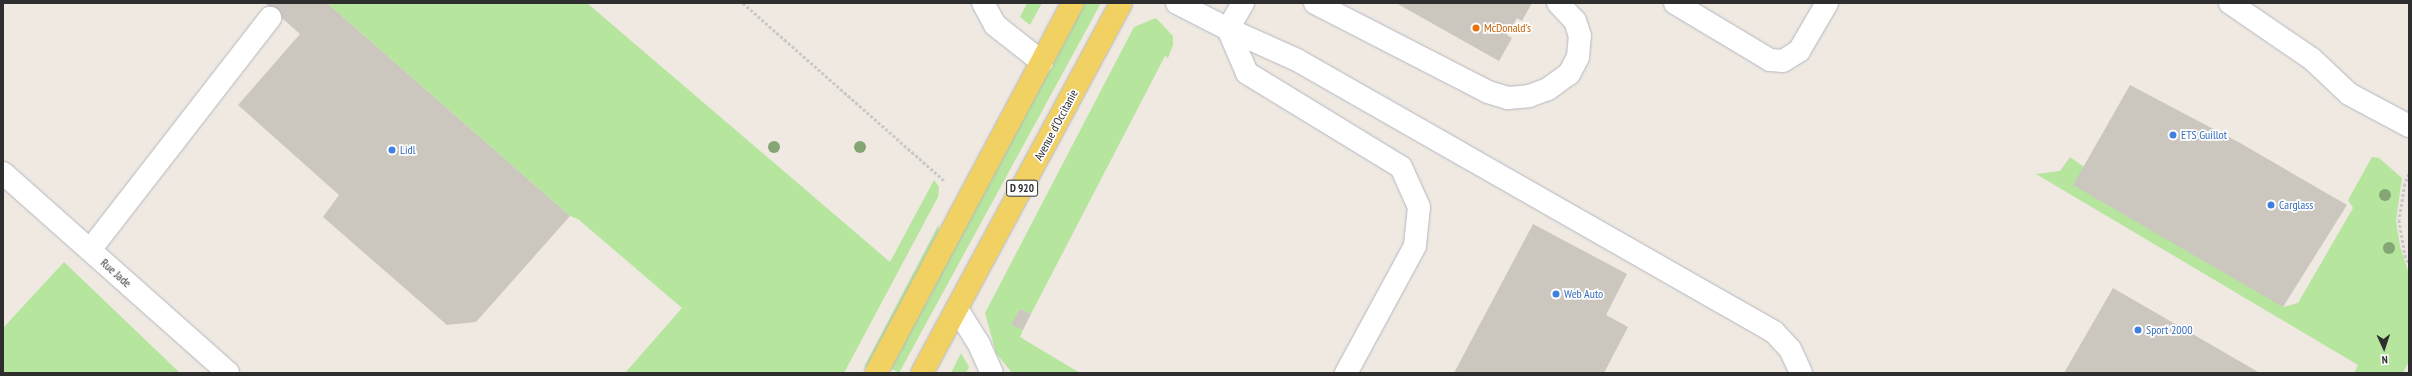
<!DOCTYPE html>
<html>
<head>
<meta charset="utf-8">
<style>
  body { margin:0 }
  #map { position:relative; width:2412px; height:376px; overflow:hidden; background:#efe9e1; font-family:"PT Sans Narrow",sans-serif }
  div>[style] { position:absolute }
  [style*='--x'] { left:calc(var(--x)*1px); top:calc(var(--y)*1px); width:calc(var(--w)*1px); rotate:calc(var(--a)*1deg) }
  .green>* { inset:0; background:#b6e59e }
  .building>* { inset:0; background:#cbc7bf }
  .path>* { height:2.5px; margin-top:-1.25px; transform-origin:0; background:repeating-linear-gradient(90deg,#c9c9c9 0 3px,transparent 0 5px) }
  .roads { filter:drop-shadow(0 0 1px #b4b7c1) drop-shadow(0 0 1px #b4b7c1) }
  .minor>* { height:22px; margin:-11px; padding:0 11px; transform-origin:11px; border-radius:11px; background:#fff }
  .major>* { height:22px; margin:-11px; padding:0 11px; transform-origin:11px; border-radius:11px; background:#f2d163 }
  .trees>* { width:12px; height:12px; margin:-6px; border-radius:50%; background:#84a574 }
  .dots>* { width:11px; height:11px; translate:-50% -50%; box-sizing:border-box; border:2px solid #fff; border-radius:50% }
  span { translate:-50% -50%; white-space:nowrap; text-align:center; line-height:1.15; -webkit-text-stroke:3.5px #fff; paint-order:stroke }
  .shield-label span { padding:1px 3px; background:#fff; border:1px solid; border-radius:3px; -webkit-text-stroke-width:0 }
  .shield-label { font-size:11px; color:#2e2e2e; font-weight:700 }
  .food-label { font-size:12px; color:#c56008 }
  .left { translate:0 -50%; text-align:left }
  .street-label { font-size:12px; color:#2e2e2e }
  .shop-label { font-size:12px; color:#366cbe }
  .frame { position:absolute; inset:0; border:4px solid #2e2e2e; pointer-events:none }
  .north { position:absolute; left:2364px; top:328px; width:40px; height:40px; -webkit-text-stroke:3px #fff; paint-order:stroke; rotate:177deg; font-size:11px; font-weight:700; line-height:16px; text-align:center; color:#2e2e2e }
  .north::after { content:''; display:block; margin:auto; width:14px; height:18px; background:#2e2e2e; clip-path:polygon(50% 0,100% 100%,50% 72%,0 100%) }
</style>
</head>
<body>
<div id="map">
  <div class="green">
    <i style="clip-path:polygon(327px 3px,587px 3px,890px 262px,934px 180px,939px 187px,938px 197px,844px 373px,625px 373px,682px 308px,578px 219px,570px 216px)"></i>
    <i style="clip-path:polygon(1027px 3px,1042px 3px,1030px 25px,1020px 17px)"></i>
    <i style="clip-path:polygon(1085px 3px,1101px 3px,899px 373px,888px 367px)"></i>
    <i style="clip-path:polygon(1156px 18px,1173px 36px,1173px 45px,1168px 58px,1165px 56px,1031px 314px,1020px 309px,1012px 325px,1023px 330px,1020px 337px,1080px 373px,1012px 373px,996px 353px,985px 313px,1134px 27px)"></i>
    <i style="clip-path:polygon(2070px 157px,2283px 307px,2298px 303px,2353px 208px,2348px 200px,2372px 157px,2379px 158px,2402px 178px,2396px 221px,2400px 246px,2409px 274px,2409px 361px,2403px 373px,2354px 373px,2358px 365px,2036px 174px,2060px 171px)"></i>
    <i style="clip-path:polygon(939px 224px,937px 241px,868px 368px,864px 367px)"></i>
    <i style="clip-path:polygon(64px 262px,180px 373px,3px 373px,3px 328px)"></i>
    <i style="clip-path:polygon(961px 353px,969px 367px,966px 373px,951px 373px)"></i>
  </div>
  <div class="building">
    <i style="clip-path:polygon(268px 3px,327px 3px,570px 216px,476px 322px,447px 325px,323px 217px,339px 195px,238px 105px,300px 34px,267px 5px)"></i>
    <i style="clip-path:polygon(1396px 3px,1532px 3px,1522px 21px,1517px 18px,1507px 35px,1512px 38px,1499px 61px)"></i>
    <i style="clip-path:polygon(2130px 85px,2240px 143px,2347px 205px,2283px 307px,2073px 185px)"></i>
    <i style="clip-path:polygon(1533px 224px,1627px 274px,1606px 315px,1628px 327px,1604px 373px,1454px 373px)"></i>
    <i style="clip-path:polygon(2113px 288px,2260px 373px,2064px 373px)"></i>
    <i style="clip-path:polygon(1020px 309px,1031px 314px,1023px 330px,1011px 325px)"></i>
  </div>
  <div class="path">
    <i style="--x:743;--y:3;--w:269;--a:41.4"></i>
    <i style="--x:2409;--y:174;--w:11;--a:112"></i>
    <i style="--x:2405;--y:184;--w:36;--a:99"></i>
    <i style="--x:2399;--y:220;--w:36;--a:80"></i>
    <i style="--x:2405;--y:255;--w:10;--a:66"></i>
  </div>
  <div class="roads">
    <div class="minor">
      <i style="--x:983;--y:3;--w:25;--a:61"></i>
      <i style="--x:995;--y:25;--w:60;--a:38.2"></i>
      <i style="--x:1177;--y:3;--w:57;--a:27"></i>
      <i style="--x:1228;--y:29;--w:76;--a:24.2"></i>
      <i style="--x:1297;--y:60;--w:549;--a:29.69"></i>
      <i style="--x:1774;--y:332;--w:23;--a:47"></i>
      <i style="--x:1790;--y:349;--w:26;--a:65"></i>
      <i style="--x:1315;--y:3;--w:195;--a:27.2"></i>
      <i style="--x:1488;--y:92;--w:21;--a:17"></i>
      <i style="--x:1508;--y:98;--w:21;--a:-5"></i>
      <i style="--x:1529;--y:96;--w:20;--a:-20"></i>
      <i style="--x:1548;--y:89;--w:26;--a:-36"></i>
      <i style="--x:1569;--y:74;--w:19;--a:-62"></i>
      <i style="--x:1578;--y:57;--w:21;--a:-85"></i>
      <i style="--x:1580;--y:36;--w:16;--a:-108"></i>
      <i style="--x:1575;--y:21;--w:25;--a:-133"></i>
      <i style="--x:1675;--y:3;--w:111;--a:31"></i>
      <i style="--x:1770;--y:60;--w:13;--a:4"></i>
      <i style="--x:1783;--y:61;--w:19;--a:-32"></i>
      <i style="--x:1799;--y:51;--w:56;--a:-59.7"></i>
      <i style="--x:2230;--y:3;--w:99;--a:34.3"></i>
      <i style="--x:2312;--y:59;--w:51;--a:43.4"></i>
      <i style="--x:2349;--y:94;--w:68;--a:28.1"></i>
      <i style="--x:1228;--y:29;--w:48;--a:66.6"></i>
      <i style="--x:1247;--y:73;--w:180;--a:31.4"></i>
      <i style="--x:1401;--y:167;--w:44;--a:65.8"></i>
      <i style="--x:1419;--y:207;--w:39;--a:96"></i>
      <i style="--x:1415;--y:246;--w:145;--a:118.5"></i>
      <i style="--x:1228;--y:29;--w:30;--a:-60"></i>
      <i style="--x:3;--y:173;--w:301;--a:41.6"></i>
      <i style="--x:90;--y:250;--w:294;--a:-52.2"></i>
      <i style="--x:957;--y:309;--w:39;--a:58"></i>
      <i style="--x:978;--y:342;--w:34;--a:66"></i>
    </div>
    <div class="major">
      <i style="--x:876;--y:373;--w:419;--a:-62"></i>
      <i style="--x:922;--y:373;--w:420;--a:-61.7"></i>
    </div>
  </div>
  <div class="trees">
    <i style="left:774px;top:147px"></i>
    <i style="left:860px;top:147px"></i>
    <i style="left:2385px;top:195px"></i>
    <i style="left:2389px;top:248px"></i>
  </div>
  <div class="dots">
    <i style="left:1476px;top:28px;background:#e8710a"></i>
    <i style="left:2173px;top:135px;background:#3f7fe0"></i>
    <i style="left:392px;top:150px;background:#3f7fe0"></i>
    <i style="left:2271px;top:205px;background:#3f7fe0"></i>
    <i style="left:1556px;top:294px;background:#3f7fe0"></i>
    <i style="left:2138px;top:330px;background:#3f7fe0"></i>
  </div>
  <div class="shield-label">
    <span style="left:1022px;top:188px">D 920</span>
  </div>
  <div class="food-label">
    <span class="left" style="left:1484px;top:28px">McDonald's</span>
  </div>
  <div class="street-label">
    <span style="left:1056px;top:125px;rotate:-62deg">Avenue d'Occitanie</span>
    <span style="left:116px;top:273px;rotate:42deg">Rue Jade</span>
  </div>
  <div class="shop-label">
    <span class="left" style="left:2181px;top:135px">ETS Guillot</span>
    <span class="left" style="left:400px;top:150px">Lidl</span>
    <span class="left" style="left:2279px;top:205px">Carglass</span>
    <span class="left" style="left:1564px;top:294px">Web Auto</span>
    <span class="left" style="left:2146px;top:330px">Sport 2000</span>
  </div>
  <div class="frame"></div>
  <div class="north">N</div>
</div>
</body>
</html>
